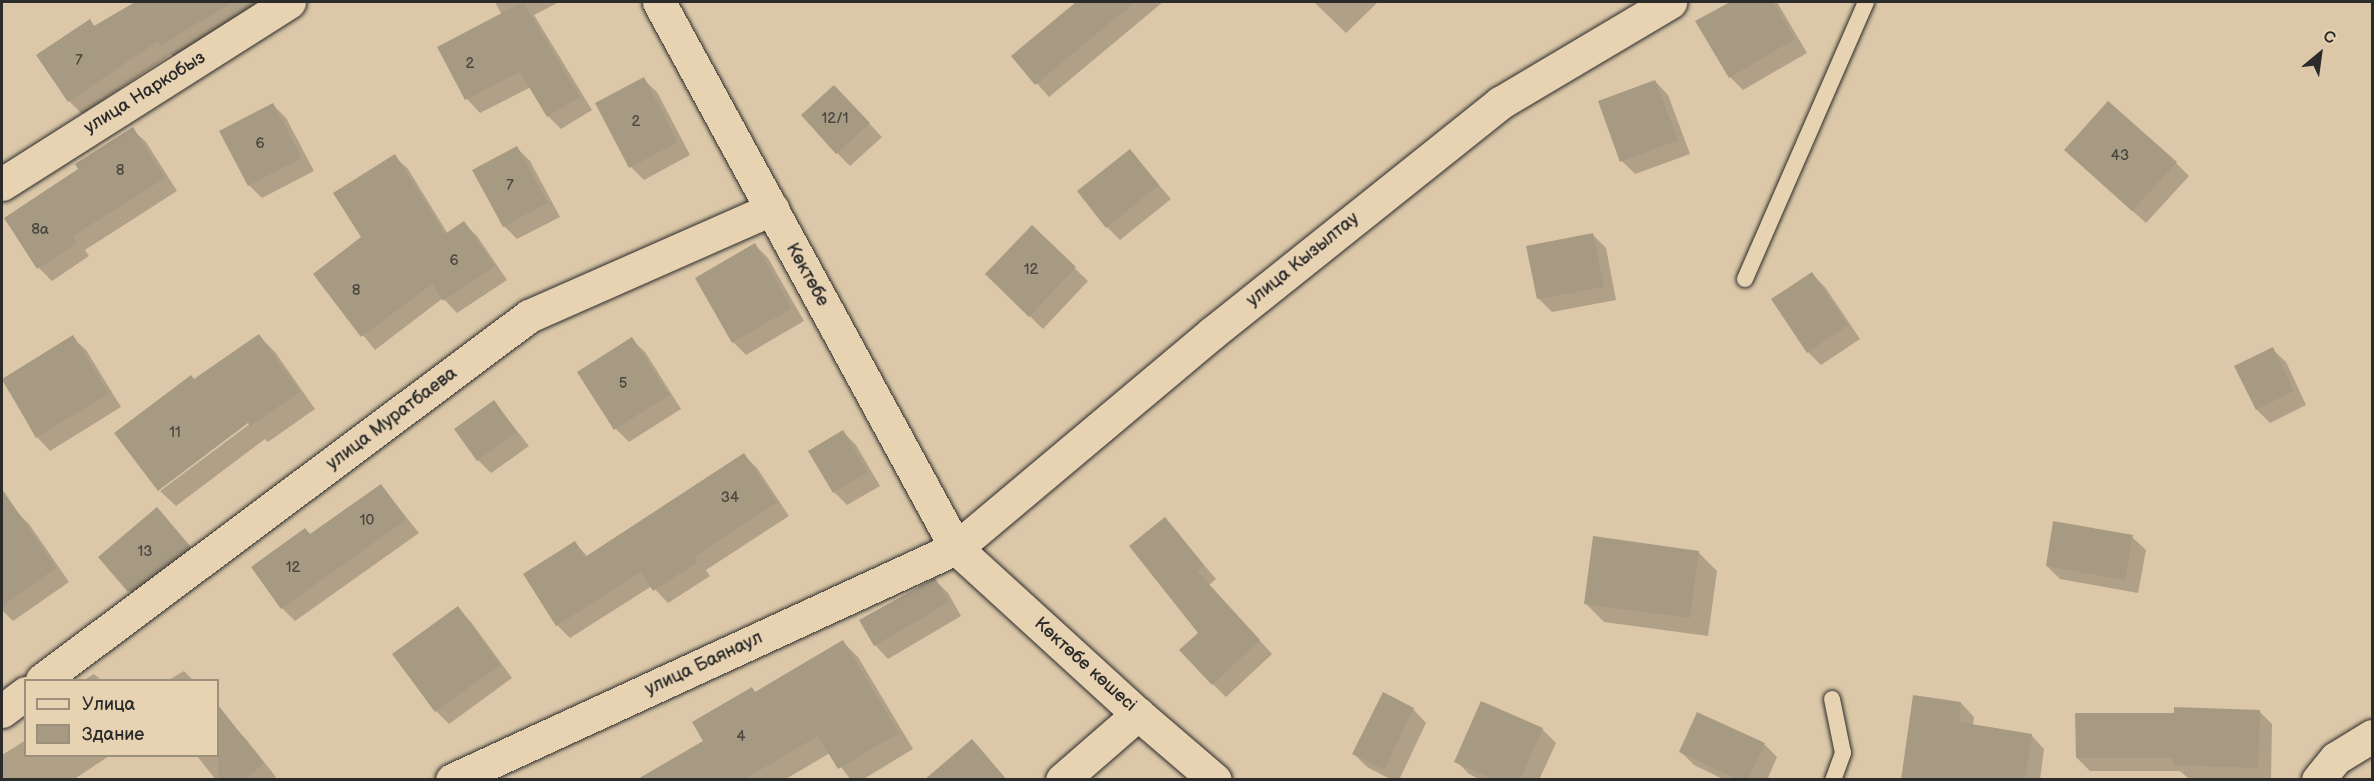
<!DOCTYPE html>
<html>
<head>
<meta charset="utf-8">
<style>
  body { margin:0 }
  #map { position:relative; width:2374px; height:781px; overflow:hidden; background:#dcc8a9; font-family:"Balsamiq Sans",sans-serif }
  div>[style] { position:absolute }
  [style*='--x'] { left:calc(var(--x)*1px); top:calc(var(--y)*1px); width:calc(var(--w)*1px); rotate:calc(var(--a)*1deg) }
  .shadow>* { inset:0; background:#0003 }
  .building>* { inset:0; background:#a79a83 }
  .roads { filter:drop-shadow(0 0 2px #2b2b2b) drop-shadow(0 0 2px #2b2b2b) }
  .service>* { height:16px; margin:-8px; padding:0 8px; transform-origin:8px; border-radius:8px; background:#e7d2b1 }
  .minor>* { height:33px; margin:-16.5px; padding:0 16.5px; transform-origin:16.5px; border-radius:16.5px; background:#e7d2b1 }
  .tertiary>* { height:33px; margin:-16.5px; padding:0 16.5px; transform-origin:16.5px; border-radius:16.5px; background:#e7d2b1 }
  span { translate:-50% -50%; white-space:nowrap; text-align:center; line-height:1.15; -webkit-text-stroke:4.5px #e7d2b1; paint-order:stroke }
  .number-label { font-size:15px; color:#4a4741 }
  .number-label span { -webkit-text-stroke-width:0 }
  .street-label { font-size:18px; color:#2b2b2b }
  .frame { position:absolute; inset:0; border:3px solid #2b2b2b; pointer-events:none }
  .legend { position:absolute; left:24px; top:679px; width:195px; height:78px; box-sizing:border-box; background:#e7d2b1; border:2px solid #9c8f7b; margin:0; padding:8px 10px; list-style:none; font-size:18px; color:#2b2b2b }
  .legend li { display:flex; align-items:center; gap:12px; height:30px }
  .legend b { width:30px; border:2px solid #9c8f7b }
  .north { position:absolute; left:2290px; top:24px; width:60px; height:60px; -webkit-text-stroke:4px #e7d2b1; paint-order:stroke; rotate:29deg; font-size:16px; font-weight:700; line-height:24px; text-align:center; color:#2b2b2b }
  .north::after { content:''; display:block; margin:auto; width:21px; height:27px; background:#2b2b2b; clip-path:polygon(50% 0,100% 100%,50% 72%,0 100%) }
</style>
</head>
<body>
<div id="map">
  <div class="shadow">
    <i style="clip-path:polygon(138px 2px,264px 2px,175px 58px,171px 54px,82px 114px,69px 101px,89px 21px,95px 27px)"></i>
    <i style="clip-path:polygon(495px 2px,559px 2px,534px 15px,592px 110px,561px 129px,548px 116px,531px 87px,480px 113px,467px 99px,439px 47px,502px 15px)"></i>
    <i style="clip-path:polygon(1078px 2px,1163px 2px,1049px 97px,1013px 56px)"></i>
    <i style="clip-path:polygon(1314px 2px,1378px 2px,1346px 33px)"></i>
    <i style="clip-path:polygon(1733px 2px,1777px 2px,1807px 53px,1743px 90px,1730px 77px,1698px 22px)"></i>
    <i style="clip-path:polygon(643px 79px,657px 92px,690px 155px,644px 180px,631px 167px)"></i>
    <i style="clip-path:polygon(1655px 81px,1668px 95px,1690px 154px,1635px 174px,1622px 161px)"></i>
    <i style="clip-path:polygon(847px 100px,882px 137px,850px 166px,837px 153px)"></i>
    <i style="clip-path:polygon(273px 105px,286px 118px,314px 171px,262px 198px,249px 185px)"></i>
    <i style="clip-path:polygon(132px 129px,146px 142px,177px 191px,85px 250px,89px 256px,52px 281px,39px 268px,80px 169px)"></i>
    <i style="clip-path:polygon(517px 148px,530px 161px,560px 217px,517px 239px,504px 226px)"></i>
    <i style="clip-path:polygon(1130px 151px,1171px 199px,1120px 240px,1107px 227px)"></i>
    <i style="clip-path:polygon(394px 156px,408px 169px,448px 234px,464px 223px,477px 236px,507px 280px,457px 313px,443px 298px,375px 350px,315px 275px,363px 237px)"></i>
    <i style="clip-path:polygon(2079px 163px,2176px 163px,2189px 176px,2146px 223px)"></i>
    <i style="clip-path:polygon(1032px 227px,1088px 281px,1043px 329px,987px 274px)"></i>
    <i style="clip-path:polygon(1593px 235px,1606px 248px,1616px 300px,1552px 312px,1538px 298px)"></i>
    <i style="clip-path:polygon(755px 245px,768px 258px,804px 321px,746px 355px,733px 342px)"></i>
    <i style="clip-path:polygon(1812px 274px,1825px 287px,1860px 339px,1821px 365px,1808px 352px)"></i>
    <i style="clip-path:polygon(259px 336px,275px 352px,315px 409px,268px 442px,265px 439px,176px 506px,160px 491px,255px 420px,195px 381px)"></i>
    <i style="clip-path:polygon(72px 337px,86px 350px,121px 407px,50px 451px,37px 437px,2px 380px)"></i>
    <i style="clip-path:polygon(631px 339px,645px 352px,681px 409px,629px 442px,616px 429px)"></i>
    <i style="clip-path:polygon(2272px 349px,2286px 362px,2306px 405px,2270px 423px,2257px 410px,2236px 366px)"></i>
    <i style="clip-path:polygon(494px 402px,529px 446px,491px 473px,478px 460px)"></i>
    <i style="clip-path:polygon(843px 432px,856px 445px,880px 486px,847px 505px,834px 492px)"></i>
    <i style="clip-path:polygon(744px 455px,757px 468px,789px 516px,706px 570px,710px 576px,668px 603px,652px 586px,570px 638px,557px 625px,575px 543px,588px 557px)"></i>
    <i style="clip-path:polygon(381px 486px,419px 533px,295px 621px,282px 608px,311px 535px)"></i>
    <i style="clip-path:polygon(157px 509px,202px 560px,142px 605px,113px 572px)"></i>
    <i style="clip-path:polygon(16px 511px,29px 524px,69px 582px,13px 621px,2px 610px,2px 521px)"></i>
    <i style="clip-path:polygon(1165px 519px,1216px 579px,1209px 585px,1272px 654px,1226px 697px,1213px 684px,1200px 633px)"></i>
    <i style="clip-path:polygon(2132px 537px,2146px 550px,2138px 593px,2060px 579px,2047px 566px)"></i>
    <i style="clip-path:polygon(1698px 552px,1717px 571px,1708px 636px,1604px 622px,1585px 603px)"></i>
    <i style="clip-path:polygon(935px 580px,948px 593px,961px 616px,888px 659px,875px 645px,861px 621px)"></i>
    <i style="clip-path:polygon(458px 608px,471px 622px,512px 678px,449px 724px,436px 711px)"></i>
    <i style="clip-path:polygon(843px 642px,858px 657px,913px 749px,862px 780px,851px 780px,830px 753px,784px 780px,639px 780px,705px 741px,756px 693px)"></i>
    <i style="clip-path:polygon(184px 671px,193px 680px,169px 680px)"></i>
    <i style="clip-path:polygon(94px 674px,101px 680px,84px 680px)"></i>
    <i style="clip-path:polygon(1961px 703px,1974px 717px,1973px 726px,2031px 735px,2044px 749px,2040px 780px,1903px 780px)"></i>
    <i style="clip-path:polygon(1413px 709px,1426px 723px,1399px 780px,1392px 780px,1367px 767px,1354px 754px)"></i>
    <i style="clip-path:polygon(2259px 711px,2272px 724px,2271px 780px,2188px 778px,2180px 771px,2090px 771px,2077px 758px,2175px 715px)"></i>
    <i style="clip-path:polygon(218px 717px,226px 730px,232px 725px,245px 738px,276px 777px,273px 780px,216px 780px,197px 756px,218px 756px)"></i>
    <i style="clip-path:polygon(1542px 729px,1556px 743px,1539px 780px,1481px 780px,1469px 774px,1456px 761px)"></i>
    <i style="clip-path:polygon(26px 740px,26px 756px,109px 756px,73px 780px,2px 780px,2px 755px)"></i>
    <i style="clip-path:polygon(1764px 744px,1777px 757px,1767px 780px,1725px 780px,1694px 765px,1681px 752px)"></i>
  </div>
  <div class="building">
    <i style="clip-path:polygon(135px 2px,233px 2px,161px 45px,158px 41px,68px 102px,36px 55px,90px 19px,94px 26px)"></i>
    <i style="clip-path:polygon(523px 2px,580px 97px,547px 117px,520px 72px,465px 100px,437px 47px)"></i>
    <i style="clip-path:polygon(1076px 2px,1135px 2px,1035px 85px,1011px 56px)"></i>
    <i style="clip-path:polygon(1730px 2px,1773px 2px,1795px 39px,1729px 78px,1695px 21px)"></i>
    <i style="clip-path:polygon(644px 77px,678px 142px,629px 168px,595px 103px)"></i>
    <i style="clip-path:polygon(1655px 80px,1678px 140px,1620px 162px,1598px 101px)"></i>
    <i style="clip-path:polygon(834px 85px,870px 123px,836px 154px,801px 115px)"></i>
    <i style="clip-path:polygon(2108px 101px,2177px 162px,2132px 211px,2064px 150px)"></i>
    <i style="clip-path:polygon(273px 103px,302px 158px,248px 186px,219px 131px)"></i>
    <i style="clip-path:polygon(133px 127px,165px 178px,73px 236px,77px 243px,37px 269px,4px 218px,78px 169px,75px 164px)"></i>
    <i style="clip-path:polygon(517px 146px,548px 203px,503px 227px,472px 170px)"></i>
    <i style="clip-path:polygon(1130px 149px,1159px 185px,1106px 228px,1077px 191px)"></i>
    <i style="clip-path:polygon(395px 154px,445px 234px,464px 221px,495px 266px,443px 301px,432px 284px,361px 337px,313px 274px,361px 237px,333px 193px)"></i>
    <i style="clip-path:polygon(1032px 225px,1076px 267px,1029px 317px,985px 274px)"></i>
    <i style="clip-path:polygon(1593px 233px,1604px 287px,1537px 299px,1526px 246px)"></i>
    <i style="clip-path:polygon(755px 243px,792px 308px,732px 343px,695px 278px)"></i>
    <i style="clip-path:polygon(1812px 272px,1848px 325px,1807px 353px,1771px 299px)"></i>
    <i style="clip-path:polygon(259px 334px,300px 392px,250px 426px,248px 423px,158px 491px,114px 433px,191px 375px,194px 379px)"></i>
    <i style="clip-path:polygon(73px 335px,109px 393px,36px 438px,2px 379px)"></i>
    <i style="clip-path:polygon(632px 337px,669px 395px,614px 430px,577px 372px)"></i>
    <i style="clip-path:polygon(2273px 347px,2294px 391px,2256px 410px,2234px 366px)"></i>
    <i style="clip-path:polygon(494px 400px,517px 432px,477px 461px,454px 429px)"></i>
    <i style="clip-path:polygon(843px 430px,868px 472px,833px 493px,808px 451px)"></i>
    <i style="clip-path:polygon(744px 453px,777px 502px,694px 557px,698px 562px,653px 591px,641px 572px,556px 626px,523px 574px,575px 541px,585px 557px)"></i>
    <i style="clip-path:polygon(381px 484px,407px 519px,281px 609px,251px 567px,305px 528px,310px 534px)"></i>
    <i style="clip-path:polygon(2px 489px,56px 568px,2px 606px)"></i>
    <i style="clip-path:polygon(157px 507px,190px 546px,128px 592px,98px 557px)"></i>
    <i style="clip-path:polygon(1165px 517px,1204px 565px,1197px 571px,1260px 640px,1212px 685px,1179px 650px,1198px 633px,1129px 546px)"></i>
    <i style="clip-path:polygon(2053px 521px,2133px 535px,2125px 580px,2046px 566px)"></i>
    <i style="clip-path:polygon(1593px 536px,1699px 551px,1690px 618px,1584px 604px)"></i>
    <i style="clip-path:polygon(935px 578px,949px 602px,874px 646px,859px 620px)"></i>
    <i style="clip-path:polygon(458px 606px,500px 665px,435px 712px,392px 654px)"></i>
    <i style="clip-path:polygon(843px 640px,899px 733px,838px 769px,818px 736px,743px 780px,636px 780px,703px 741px,692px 722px,752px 687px,755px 692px)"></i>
    <i style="clip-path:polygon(1383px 692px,1414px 708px,1384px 770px,1352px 754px)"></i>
    <i style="clip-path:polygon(1913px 695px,1961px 702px,1959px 722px,2032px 734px,2025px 780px,1901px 780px)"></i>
    <i style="clip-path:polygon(1481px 701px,1543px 728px,1520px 780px,1495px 780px,1454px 762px)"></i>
    <i style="clip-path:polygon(218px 705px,264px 763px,244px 780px,218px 780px)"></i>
    <i style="clip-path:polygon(2174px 707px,2260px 710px,2258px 768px,2173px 765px,2173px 758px,2076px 758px,2075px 713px,2174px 713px)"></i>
    <i style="clip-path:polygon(1697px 712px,1765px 743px,1748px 780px,1739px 780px,1679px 752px)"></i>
    <i style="clip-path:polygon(972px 739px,1007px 780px,924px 780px)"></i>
  </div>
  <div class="roads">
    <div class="service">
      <i style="--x:1745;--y:279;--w:302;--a:-66.4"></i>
      <i style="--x:1832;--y:699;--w:55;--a:78.5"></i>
      <i style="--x:1843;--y:753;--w:29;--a:110"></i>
    </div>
    <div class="minor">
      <i style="--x:2;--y:184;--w:340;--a:-32.4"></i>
      <i style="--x:956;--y:548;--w:246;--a:42.4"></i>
      <i style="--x:1138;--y:714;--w:101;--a:40.6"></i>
      <i style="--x:42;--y:680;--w:608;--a:-36.78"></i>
      <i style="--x:529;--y:316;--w:266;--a:-23.8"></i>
      <i style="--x:2;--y:711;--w:30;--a:-37"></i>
      <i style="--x:452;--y:780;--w:555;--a:-24.72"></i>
      <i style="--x:956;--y:548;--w:334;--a:-40"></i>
      <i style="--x:1212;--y:333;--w:369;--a:-38.6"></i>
      <i style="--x:1500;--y:103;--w:198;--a:-30.7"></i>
      <i style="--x:1062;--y:780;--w:101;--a:-41"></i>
      <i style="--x:2318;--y:780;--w:28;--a:-51"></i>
      <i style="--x:2336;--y:758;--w:42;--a:-31.4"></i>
    </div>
    <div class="tertiary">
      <i style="--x:659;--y:2;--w:622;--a:61.46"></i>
    </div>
  </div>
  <div class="number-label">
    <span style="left:79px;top:61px">7</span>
    <span style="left:470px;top:64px">2</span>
    <span style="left:835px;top:119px">12/1</span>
    <span style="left:636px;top:122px">2</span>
    <span style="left:260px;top:144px">6</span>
    <span style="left:2120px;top:156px">43</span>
    <span style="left:120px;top:171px">8</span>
    <span style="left:510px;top:186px">7</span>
    <span style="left:40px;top:230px">8а</span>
    <span style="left:454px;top:261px">6</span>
    <span style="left:1031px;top:270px">12</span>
    <span style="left:356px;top:291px">8</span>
    <span style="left:623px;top:384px">5</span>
    <span style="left:175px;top:433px">11</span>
    <span style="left:730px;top:498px">34</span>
    <span style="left:367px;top:521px">10</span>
    <span style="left:145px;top:552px">13</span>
    <span style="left:293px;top:568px">12</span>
    <span style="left:741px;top:737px">4</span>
  </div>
  <div class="street-label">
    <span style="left:145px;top:93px;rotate:-32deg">улица Наркобыз</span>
    <span style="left:1303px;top:260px;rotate:-39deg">улица Кызылтау</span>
    <span style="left:807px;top:275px;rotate:61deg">Көктөбе</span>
    <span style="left:392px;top:419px;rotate:-37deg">улица Муратбаева</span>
    <span style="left:704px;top:664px;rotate:-25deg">улица Баянаул</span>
    <span style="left:1085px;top:665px;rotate:42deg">Көктөбе көшесі</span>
  </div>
  <div class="frame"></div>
  <ul class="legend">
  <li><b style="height:8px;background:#e7d2b1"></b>Улица</li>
  <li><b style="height:16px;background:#a79a83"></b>Здание</li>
  </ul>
  <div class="north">С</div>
</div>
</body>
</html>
